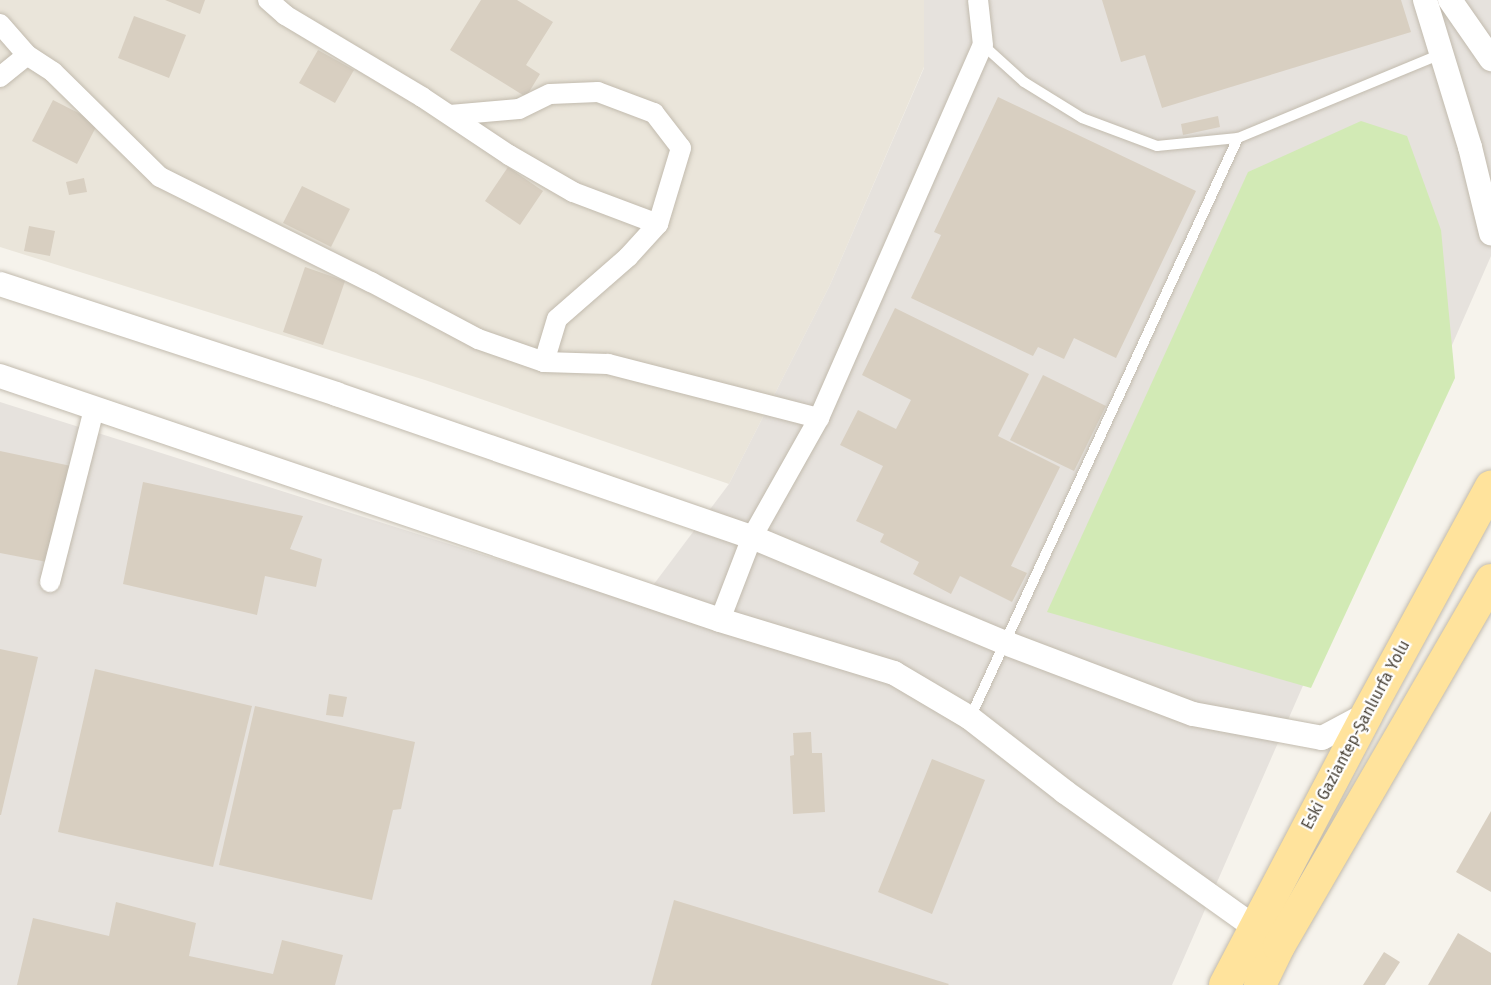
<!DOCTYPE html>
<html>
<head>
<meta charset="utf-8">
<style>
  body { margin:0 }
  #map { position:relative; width:1491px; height:985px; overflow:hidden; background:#f6f3ec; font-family:"Fira Sans",sans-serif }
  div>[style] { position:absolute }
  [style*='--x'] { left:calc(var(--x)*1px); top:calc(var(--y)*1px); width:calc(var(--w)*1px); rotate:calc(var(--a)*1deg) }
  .residential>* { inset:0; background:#eae5da }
  .industrial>* { inset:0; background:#e6e2dd }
  .green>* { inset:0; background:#d2eab5 }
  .building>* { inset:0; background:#d8cfc1 }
  .roads { filter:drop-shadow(0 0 2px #c2bbae) drop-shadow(0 0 2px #c2bbae) }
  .service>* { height:10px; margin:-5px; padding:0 5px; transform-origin:5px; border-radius:5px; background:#fff }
  .minor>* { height:20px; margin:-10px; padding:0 10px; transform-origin:10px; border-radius:10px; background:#fff }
  .tertiary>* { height:24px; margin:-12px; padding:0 12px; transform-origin:12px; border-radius:12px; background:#fff }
  .primary>* { height:32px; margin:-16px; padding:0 16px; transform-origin:16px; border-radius:16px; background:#ffe39c }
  span { translate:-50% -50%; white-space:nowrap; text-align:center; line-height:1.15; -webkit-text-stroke:4.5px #fff; paint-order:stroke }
  .street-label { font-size:16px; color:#4b4439 }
</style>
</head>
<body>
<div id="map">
  <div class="residential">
    <i style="clip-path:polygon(0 0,924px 0,924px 67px,830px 285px,729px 484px,425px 380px,0 247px)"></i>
  </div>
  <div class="industrial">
    <i style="clip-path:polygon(924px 0,1491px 0,1491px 256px,1172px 985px,0 985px,0 402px,639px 604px,729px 484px,830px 285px,924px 68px)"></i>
  </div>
  <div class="green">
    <i style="clip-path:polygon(1361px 121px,1407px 136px,1441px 230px,1455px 378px,1311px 688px,1047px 612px,1248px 172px)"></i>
  </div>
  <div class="building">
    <i style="clip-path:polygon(165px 0,205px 0,200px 14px)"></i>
    <i style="clip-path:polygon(481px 0,517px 0,553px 22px,526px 65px,540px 74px,526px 97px,450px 50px)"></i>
    <i style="clip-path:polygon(1102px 0,1401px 0,1411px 32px,1162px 108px,1145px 55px,1121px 62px)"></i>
    <i style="clip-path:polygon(134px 16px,186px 35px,169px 78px,118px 58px)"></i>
    <i style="clip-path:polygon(318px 50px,354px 70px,335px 103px,299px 83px)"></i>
    <i style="clip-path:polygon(998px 97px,1196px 191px,1116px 358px,1074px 338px,1064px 359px,1038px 347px,1033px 356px,911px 298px,941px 235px,934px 232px)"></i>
    <i style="clip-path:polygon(53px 100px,98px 123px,77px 164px,32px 141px)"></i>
    <i style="clip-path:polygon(1218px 116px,1220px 127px,1183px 135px,1181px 124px)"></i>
    <i style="clip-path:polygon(508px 167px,543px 191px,520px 225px,485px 201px)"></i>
    <i style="clip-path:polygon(84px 178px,87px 192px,69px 195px,66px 182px)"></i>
    <i style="clip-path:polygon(302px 186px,350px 209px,331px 247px,283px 223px)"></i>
    <i style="clip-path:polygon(29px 226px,55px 231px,50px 256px,24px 251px)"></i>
    <i style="clip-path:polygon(305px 267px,345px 281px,323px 345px,283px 332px)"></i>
    <i style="clip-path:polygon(895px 308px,1029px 374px,998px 436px,1060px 467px,1011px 566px,1027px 573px,1012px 602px,960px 576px,951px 594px,913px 574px,919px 562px,880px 542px,884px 534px,856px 521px,883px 466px,840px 445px,858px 410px,896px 429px,911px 400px,862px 375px)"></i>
    <i style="clip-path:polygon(1043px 375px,1106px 406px,1074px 471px,1010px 440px)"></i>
    <i style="clip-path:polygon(0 451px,71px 466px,47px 562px,0 553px)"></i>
    <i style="clip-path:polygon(143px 482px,303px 516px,290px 549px,322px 559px,316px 587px,265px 576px,257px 615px,123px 584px)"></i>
    <i style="clip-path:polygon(0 649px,38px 657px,1px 815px,0 815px)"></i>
    <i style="clip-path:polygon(95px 669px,252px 706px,213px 867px,58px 832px)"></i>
    <i style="clip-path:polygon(329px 694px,347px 697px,343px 717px,326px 715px)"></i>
    <i style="clip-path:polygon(255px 706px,415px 742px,401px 809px,393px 810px,372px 900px,219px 865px)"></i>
    <i style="clip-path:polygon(811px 732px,812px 753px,822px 753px,825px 812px,793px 814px,790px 756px,794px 755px,793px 733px)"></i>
    <i style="clip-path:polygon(932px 759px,985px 780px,932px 914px,878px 892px)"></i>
    <i style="clip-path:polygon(1491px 811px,1491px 892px,1456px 872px)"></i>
    <i style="clip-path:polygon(674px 900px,949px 984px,948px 985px,651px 985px)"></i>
    <i style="clip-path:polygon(116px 902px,196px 923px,189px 956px,273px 974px,282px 940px,343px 955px,335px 985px,17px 985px,33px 918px,109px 936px)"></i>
    <i style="clip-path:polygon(1458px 933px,1491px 953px,1491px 985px,1428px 985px)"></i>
    <i style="clip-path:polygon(1384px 952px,1400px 962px,1385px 985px,1363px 985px)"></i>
  </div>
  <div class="roads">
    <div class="service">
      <i style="--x:983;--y:45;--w:55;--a:42.1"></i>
      <i style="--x:1024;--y:82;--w:68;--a:31.8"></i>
      <i style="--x:1082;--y:118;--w:80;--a:20.5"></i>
      <i style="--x:1157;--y:146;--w:81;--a:-5.6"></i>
      <i style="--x:1238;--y:138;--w:220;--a:-22.5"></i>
      <i style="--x:970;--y:718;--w:639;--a:-65.2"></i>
    </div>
    <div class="minor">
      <i style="--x:268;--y:0;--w:23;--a:41"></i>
      <i style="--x:285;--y:15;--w:160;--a:30.9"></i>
      <i style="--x:422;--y:97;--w:105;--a:33.7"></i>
      <i style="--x:509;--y:155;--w:74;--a:30"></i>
      <i style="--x:573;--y:192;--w:91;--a:20.6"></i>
      <i style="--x:658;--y:224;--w:45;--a:132.3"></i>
      <i style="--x:628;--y:257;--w:94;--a:138.9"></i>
      <i style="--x:557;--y:319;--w:45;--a:106.8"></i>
      <i style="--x:0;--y:24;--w:41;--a:48.9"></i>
      <i style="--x:27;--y:55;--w:31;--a:33"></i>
      <i style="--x:53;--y:72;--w:150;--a:44.5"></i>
      <i style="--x:160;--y:177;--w:236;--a:26.5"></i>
      <i style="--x:371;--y:282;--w:121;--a:28"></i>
      <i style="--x:478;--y:339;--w:70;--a:19.2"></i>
      <i style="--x:544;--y:362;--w:64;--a:1.8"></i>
      <i style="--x:608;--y:364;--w:218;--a:14.4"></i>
      <i style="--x:0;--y:77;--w:35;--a:-39"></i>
      <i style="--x:450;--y:115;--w:69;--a:-5"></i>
      <i style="--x:519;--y:109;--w:34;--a:-26"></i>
      <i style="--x:550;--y:94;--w:48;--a:-2.4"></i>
      <i style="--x:598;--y:92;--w:60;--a:20.6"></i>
      <i style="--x:654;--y:113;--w:44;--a:52.4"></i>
      <i style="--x:681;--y:148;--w:79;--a:106.8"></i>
      <i style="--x:50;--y:582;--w:178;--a:-75.7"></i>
      <i style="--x:720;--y:620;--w:89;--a:-68.9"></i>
      <i style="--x:752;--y:537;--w:137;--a:-60.6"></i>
      <i style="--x:819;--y:418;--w:407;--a:-66.3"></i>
      <i style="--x:983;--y:45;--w:45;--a:-96.3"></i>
    </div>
    <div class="tertiary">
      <i style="--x:1425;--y:0;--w:154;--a:73"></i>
      <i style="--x:1470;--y:147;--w:89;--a:76.3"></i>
      <i style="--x:1450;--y:0;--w:72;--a:55.2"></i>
      <i style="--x:0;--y:284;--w:354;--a:18.1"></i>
      <i style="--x:336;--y:394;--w:440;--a:19"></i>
      <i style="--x:752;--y:537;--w:272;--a:22.7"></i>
      <i style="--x:1003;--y:642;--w:203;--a:20.8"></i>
      <i style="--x:1193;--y:714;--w:131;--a:10.5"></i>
      <i style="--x:1322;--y:738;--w:51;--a:-28.1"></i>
      <i style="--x:0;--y:376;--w:760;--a:18.72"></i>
      <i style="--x:720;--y:620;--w:182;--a:16.9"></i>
      <i style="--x:894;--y:673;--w:88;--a:30.6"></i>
      <i style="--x:970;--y:718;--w:120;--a:37.9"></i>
      <i style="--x:1065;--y:792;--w:232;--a:35.5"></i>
    </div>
    <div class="primary">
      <i style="--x:1225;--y:985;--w:306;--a:-62.3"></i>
      <i style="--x:1367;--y:714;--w:259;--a:-61.4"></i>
      <i style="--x:1260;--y:985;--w:43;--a:-64"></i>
      <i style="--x:1279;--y:946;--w:423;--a:-59.9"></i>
    </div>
  </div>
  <div class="street-label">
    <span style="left:1356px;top:735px;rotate:-62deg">Eski Gaziantep-Şanlıurfa Yolu</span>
  </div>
</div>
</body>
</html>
